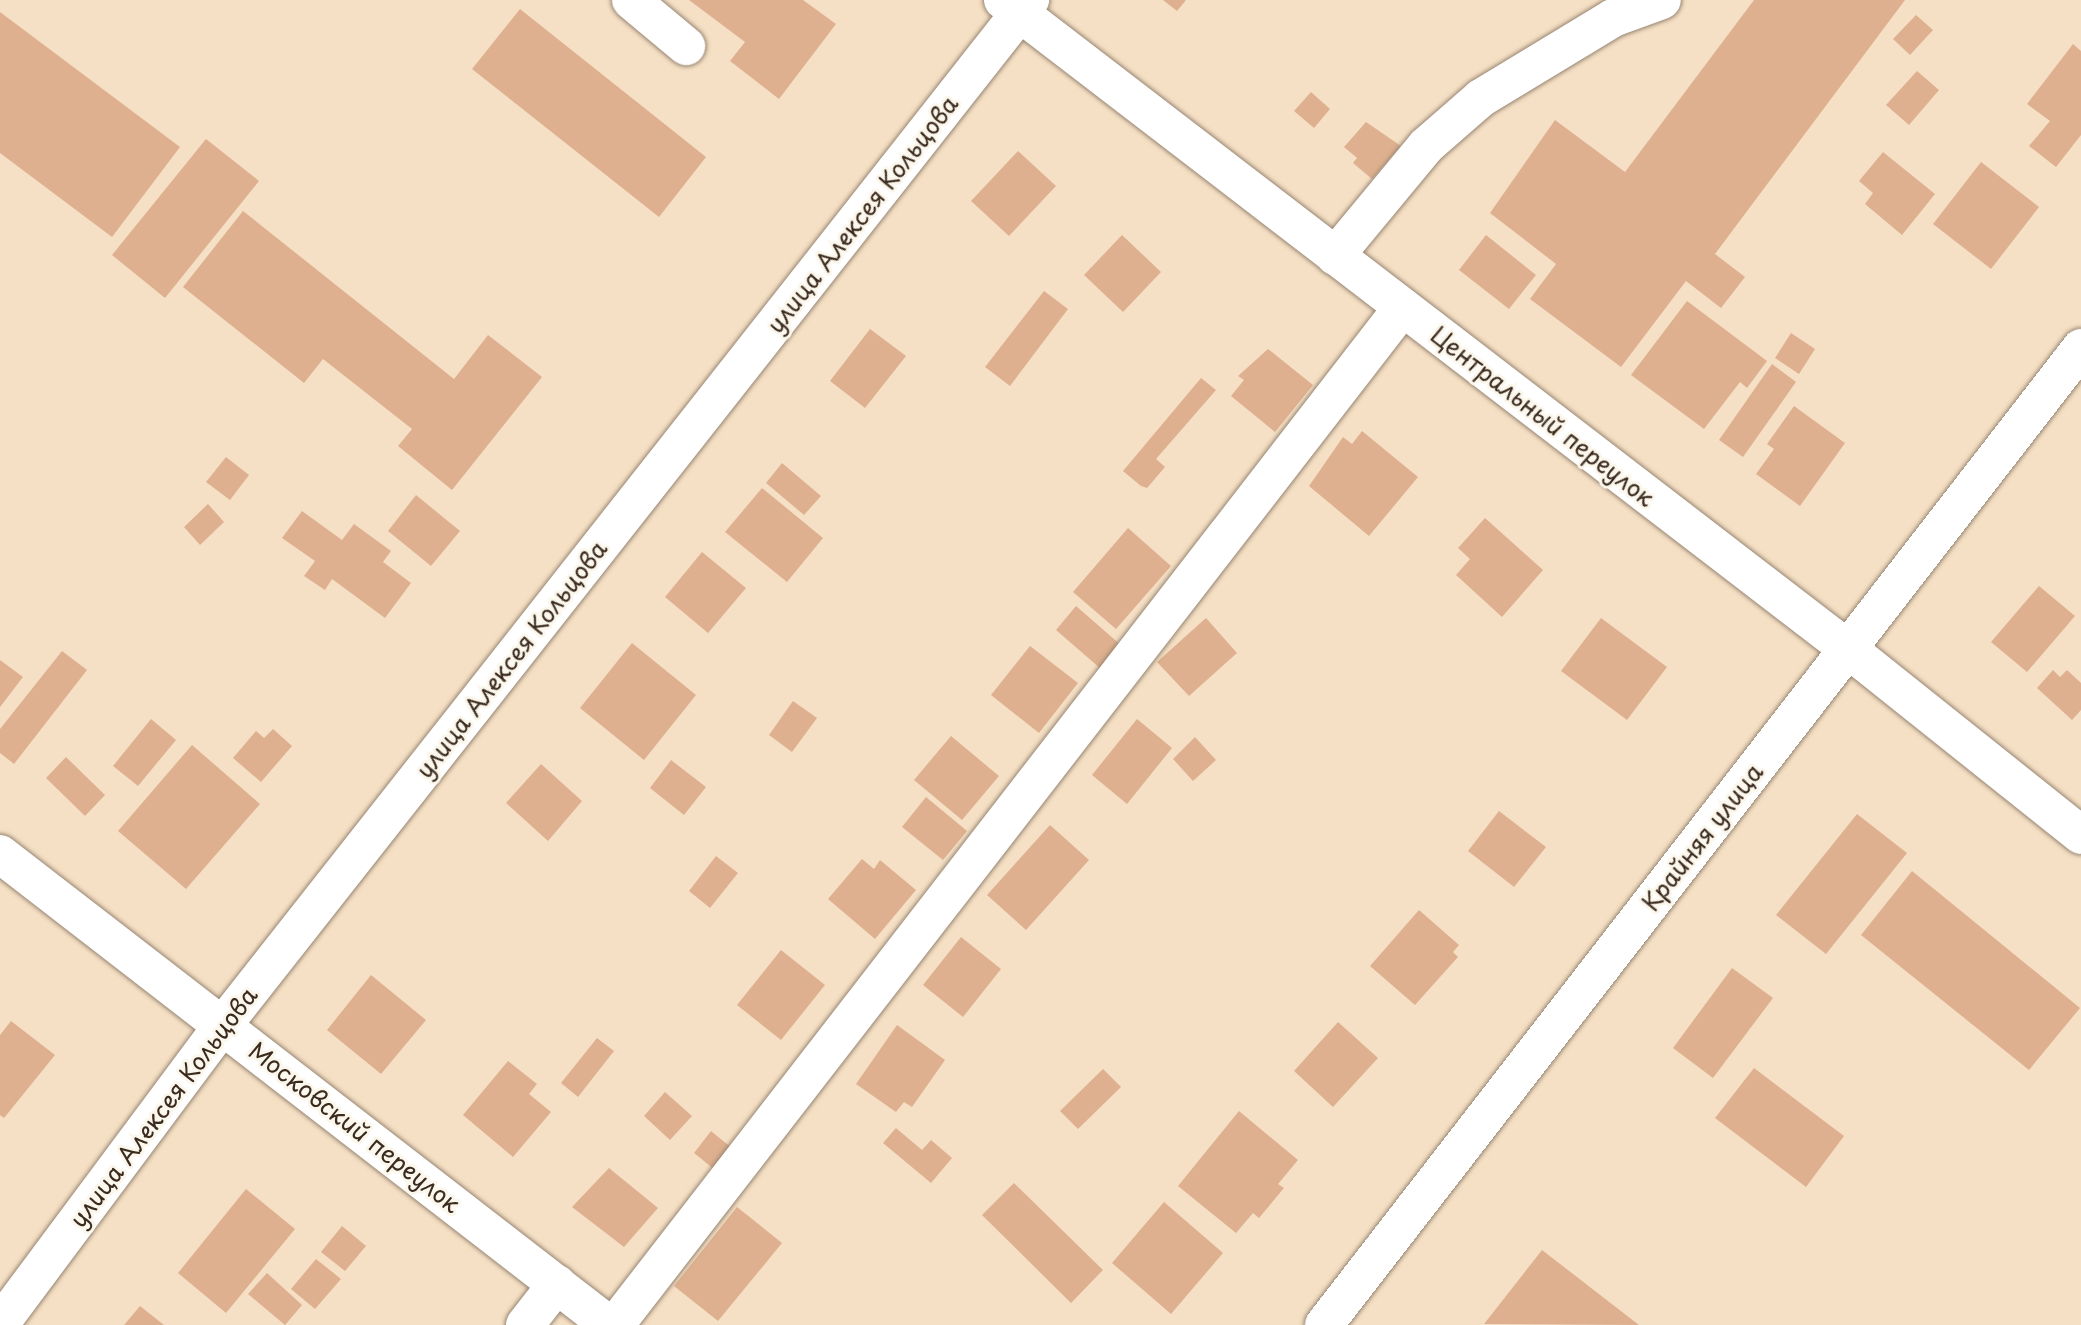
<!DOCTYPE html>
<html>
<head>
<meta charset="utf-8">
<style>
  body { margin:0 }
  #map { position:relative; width:2081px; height:1325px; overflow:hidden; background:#f5e0c5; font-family:"Playpen Sans",sans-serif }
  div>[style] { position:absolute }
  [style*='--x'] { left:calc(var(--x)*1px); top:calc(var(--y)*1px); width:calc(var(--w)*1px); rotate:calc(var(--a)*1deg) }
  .building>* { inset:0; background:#deb08f }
  .roads { filter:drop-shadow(0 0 2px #988572) drop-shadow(0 0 2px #988572) }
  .minor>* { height:38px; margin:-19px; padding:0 19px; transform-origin:19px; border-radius:19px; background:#fff }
  .major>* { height:38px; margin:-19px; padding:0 19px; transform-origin:19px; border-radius:19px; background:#fff }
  span { translate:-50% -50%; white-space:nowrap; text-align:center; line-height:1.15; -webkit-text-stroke:6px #fbf7ec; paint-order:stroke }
  .street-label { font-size:24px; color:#3b2a1e }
</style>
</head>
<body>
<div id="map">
  <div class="building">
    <i style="clip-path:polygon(689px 0,803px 0,836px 24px,779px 99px,730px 61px,745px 42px)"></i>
    <i style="clip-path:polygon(1163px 0,1186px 0,1177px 11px)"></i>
    <i style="clip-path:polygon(1754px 0,1905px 0,1715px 254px,1745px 277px,1721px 308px,1686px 281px,1621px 367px,1530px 299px,1556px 264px,1490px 213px,1555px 120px,1625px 172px)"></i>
    <i style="clip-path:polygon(520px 9px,706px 157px,659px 217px,472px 69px)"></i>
    <i style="clip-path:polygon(0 12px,180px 147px,112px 237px,0 153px)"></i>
    <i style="clip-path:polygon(1916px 15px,1933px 30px,1910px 55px,1893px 39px)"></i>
    <i style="clip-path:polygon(2073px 44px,2081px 51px,2081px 135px,2056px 167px,2029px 146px,2050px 121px,2027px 104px)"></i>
    <i style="clip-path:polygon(1917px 71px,1939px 90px,1909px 125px,1886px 105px)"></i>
    <i style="clip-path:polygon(1311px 92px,1330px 109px,1314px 128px,1294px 111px)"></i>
    <i style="clip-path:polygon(1366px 122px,1401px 146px,1372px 179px,1353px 163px,1357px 158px,1344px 147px)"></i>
    <i style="clip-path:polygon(206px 139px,259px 181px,165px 298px,112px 255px)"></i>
    <i style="clip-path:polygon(1018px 151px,1056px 186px,1009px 236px,971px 201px)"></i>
    <i style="clip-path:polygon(1883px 152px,1935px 194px,1902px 235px,1865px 204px,1873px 193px,1859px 181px)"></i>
    <i style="clip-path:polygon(1981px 162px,2039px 207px,1991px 269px,1933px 224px)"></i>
    <i style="clip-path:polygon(243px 211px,454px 379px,488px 335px,542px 377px,452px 490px,398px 446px,412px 429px,323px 359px,304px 383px,183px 287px)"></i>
    <i style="clip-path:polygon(1122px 235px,1161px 272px,1123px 312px,1084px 275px)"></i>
    <i style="clip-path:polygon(1486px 235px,1536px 275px,1509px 309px,1459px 270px)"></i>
    <i style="clip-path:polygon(1044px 291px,1068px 309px,1010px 386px,985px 367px)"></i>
    <i style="clip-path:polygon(1687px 301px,1767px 361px,1747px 388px,1740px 382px,1704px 429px,1631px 375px)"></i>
    <i style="clip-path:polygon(870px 329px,906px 356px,865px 408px,830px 381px)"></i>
    <i style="clip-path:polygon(1791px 333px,1815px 349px,1799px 374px,1775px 358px)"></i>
    <i style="clip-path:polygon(1268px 349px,1313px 385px,1275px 432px,1231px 396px,1244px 380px,1238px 376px)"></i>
    <i style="clip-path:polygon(1772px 364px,1796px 382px,1743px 457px,1719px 440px)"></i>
    <i style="clip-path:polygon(1201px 378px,1216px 390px,1156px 459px,1165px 467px,1147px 488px,1141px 486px,1123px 471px)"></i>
    <i style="clip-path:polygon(1794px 406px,1845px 443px,1800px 506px,1756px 474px,1774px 449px,1767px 444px)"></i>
    <i style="clip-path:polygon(1362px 431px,1418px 477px,1369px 536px,1309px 486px,1343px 437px,1352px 444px)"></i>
    <i style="clip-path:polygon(226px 457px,249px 475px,230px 500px,206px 482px)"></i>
    <i style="clip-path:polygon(782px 463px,821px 496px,804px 515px,766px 483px)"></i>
    <i style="clip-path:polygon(762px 488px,823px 538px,787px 582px,725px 532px)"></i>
    <i style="clip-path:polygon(416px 495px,460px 531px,431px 566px,388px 531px)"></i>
    <i style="clip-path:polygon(208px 504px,224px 522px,200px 545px,184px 527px)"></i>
    <i style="clip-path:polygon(302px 511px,342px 540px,354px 524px,391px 551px,383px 562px,411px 583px,385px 618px,332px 579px,325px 590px,304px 576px,315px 561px,282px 538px)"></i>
    <i style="clip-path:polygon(1485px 518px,1543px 570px,1502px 617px,1456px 575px,1470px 559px,1458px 548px)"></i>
    <i style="clip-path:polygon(1128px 528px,1171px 566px,1116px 629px,1073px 592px)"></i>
    <i style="clip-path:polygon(702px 552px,746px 588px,708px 633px,665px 597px)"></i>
    <i style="clip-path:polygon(2039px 586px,2075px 616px,2027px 672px,1991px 642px)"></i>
    <i style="clip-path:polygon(1076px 606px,1122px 646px,1101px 669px,1056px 630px)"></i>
    <i style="clip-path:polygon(1206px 618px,1237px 653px,1189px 696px,1157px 662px)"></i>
    <i style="clip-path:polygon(1601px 618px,1667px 667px,1627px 720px,1561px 671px)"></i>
    <i style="clip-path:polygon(632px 643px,696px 695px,644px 760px,580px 708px)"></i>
    <i style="clip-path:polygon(1030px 646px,1078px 683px,1039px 733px,991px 695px)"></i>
    <i style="clip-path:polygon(62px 651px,87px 670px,14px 764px,0 753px,0 729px)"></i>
    <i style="clip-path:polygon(0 660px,23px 677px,0 707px)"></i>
    <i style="clip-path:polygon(2053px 670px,2060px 677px,2067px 670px,2081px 683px,2081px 710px,2072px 720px,2037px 688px)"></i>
    <i style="clip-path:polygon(793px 701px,817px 718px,792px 752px,769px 735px)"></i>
    <i style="clip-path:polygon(151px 719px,176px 740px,138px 786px,113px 766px)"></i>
    <i style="clip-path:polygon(1137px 719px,1172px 748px,1127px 804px,1092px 775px)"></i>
    <i style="clip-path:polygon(273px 729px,292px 746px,261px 782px,233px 758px,256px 731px,264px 738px)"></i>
    <i style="clip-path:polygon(951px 736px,999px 776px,962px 820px,914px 780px)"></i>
    <i style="clip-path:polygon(1195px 737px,1216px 760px,1193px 781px,1173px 759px)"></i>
    <i style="clip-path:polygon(192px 745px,260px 804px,186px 889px,118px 831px)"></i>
    <i style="clip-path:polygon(66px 757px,105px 795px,85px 816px,46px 778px)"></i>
    <i style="clip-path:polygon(671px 760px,706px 787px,684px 815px,650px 788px)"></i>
    <i style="clip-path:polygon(541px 764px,582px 801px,548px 841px,506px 803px)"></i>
    <i style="clip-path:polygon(926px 797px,967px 831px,943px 860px,902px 827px)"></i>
    <i style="clip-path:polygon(1499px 811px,1546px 847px,1514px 887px,1468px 851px)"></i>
    <i style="clip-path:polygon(1857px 814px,1907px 853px,1826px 954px,1776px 915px)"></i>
    <i style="clip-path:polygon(1050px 825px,1089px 860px,1026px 930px,987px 895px)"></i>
    <i style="clip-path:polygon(716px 856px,738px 873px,710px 908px,689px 891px)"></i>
    <i style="clip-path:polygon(862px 859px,874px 869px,880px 860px,916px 890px,875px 939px,828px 899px)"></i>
    <i style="clip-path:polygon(1912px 871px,2080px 1008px,2029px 1070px,1861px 935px)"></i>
    <i style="clip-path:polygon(1419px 910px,1459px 945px,1453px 952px,1458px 957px,1415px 1005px,1370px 966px)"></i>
    <i style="clip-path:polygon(961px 937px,1001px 969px,963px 1017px,923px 985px)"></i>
    <i style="clip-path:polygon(781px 950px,825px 985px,781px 1040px,737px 1005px)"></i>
    <i style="clip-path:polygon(1732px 968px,1773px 998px,1713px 1078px,1673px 1048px)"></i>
    <i style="clip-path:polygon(371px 975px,426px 1020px,381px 1074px,327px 1030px)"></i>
    <i style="clip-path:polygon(11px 1021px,55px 1055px,4px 1118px,0 1115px,0 1035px)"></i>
    <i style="clip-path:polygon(1338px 1022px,1378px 1058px,1333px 1107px,1294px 1071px)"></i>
    <i style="clip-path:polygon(897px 1025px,945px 1060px,912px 1107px,904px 1102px,896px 1112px,856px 1084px)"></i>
    <i style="clip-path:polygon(597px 1038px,614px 1051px,578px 1097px,561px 1083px)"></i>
    <i style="clip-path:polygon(508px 1061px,537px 1084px,529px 1094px,551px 1112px,513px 1157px,463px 1115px)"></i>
    <i style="clip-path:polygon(1754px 1068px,1844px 1136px,1806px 1187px,1715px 1118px)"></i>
    <i style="clip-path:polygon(1103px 1069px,1121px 1087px,1078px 1129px,1060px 1111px)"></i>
    <i style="clip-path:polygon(665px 1092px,692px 1116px,670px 1140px,644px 1116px)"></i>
    <i style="clip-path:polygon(1239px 1111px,1298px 1160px,1278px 1184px,1284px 1188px,1259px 1218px,1253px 1213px,1236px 1233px,1178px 1186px)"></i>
    <i style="clip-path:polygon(896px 1128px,922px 1150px,931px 1140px,952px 1158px,931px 1183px,883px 1143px)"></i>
    <i style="clip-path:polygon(711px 1131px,733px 1149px,715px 1170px,694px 1153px)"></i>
    <i style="clip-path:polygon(609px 1168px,658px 1208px,624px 1247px,572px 1207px)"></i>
    <i style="clip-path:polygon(1014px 1183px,1103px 1270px,1071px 1303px,982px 1215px)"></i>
    <i style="clip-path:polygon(246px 1189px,295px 1229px,226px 1313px,178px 1273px)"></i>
    <i style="clip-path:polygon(1164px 1202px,1223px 1253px,1171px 1314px,1112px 1263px)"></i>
    <i style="clip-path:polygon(737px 1207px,782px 1243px,718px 1321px,674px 1286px)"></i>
    <i style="clip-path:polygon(342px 1226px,366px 1246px,345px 1271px,321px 1252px)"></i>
    <i style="clip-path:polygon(1542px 1250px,1639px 1325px,1484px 1324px)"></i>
    <i style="clip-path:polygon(316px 1259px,341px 1279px,315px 1309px,291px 1289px)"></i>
    <i style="clip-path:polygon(267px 1273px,302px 1305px,285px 1325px,248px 1294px)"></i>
    <i style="clip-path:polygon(140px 1306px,164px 1325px,124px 1325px)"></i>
  </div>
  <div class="roads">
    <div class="minor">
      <i style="--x:631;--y:0;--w:72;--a:39.9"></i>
      <i style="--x:1003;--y:0;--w:1065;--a:37.53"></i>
      <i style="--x:1848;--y:649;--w:298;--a:38.6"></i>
      <i style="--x:1335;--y:256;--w:143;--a:-50.4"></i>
      <i style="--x:1426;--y:146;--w:73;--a:-41.1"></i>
      <i style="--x:1481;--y:98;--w:154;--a:-31.2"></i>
      <i style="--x:1613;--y:18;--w:52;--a:-20.2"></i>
      <i style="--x:0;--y:854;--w:770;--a:37.72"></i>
      <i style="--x:0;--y:1324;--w:373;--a:-53.3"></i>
      <i style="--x:223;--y:1025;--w:1305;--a:-51.79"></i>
      <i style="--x:525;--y:1325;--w:52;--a:-52"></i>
      <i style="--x:615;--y:1325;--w:1287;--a:-52.26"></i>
    </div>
    <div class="major">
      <i style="--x:1324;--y:1325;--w:1236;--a:-52.23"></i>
    </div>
  </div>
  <div class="street-label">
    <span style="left:862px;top:214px;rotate:-52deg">улица Алексея Кольцова</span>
    <span style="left:1543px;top:416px;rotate:38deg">Центральный переулок</span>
    <span style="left:511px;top:659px;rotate:-52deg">улица Алексея Кольцова</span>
    <span style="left:1702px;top:837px;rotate:-52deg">Крайняя улица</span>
    <span style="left:163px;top:1107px;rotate:-53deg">улица Алексея Кольцова</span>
    <span style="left:355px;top:1127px;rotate:38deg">Московский переулок</span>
  </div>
</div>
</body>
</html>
